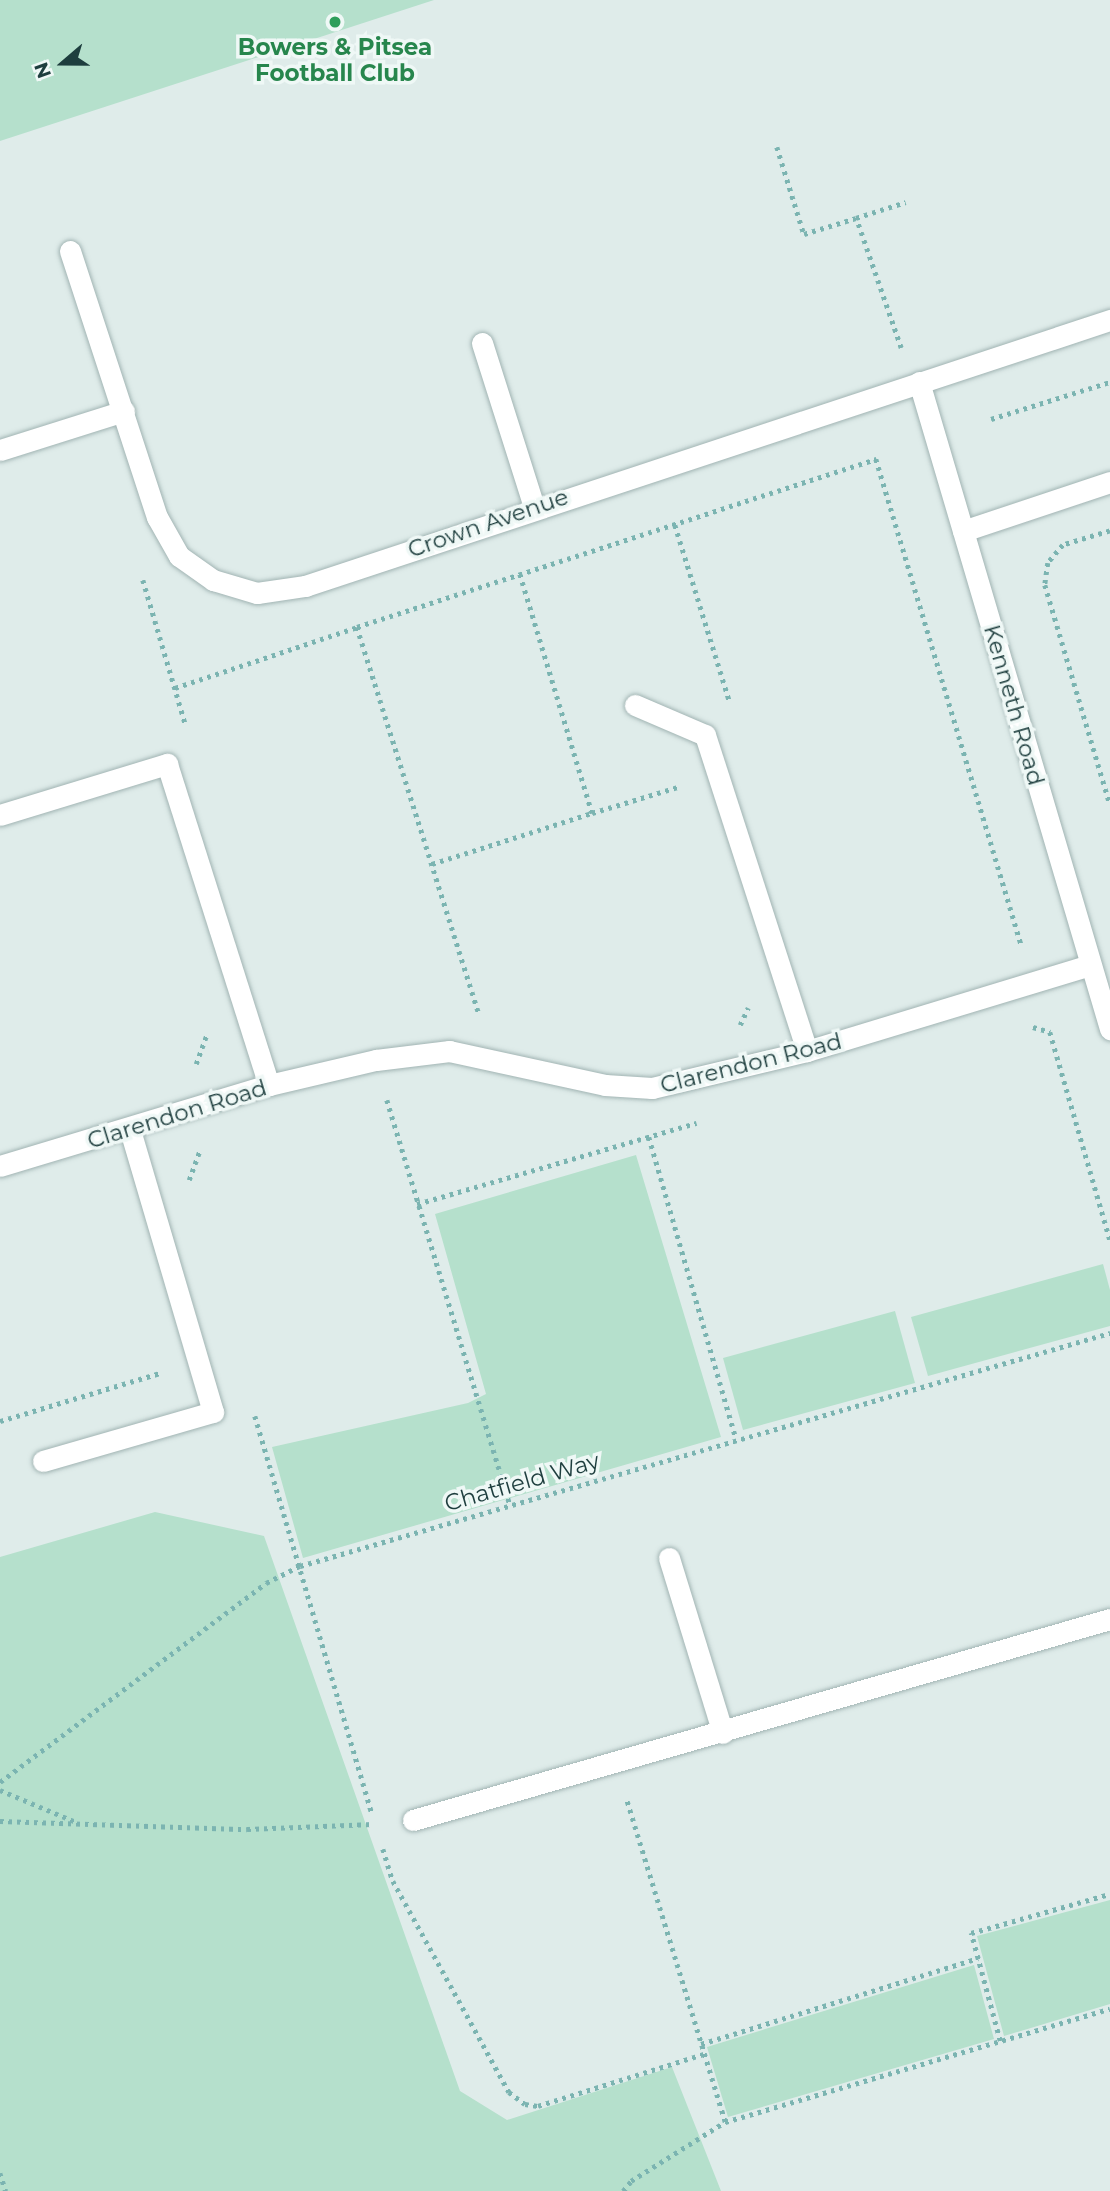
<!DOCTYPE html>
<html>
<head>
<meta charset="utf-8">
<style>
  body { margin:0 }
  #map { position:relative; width:1110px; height:2191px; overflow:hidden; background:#dfecea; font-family:Montserrat,sans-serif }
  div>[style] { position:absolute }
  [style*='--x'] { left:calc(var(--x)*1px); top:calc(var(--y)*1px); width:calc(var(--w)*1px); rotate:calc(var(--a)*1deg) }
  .green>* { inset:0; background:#b5e0cc }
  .path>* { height:4.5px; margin-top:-2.25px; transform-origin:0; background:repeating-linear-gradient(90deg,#7bb4b1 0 3.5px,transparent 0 8.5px) }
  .roads { filter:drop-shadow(0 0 2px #a1b4b3) drop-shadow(0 0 2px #a1b4b3) }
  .street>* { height:21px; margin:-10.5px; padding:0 10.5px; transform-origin:10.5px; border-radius:10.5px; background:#fff }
  .dots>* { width:19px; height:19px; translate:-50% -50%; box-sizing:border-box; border:4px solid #eff8f6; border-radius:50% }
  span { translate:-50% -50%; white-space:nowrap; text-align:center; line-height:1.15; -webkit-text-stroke:7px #eff8f6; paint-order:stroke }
  .leisure-label { font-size:23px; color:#27864d; font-weight:700 }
  .street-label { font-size:23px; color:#1e3e3e }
  .north { position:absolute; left:28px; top:28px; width:70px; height:70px; -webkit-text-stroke:5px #eff8f6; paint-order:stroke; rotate:250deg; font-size:19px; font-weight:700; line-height:28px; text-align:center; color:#1e3e3e }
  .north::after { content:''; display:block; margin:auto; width:24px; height:32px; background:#1e3e3e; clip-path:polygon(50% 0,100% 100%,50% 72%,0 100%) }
</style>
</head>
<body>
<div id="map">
  <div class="green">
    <i style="clip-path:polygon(0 0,434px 0,0 141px)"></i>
    <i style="clip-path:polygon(636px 1155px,721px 1437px,303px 1558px,272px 1447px,468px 1403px,486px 1394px,435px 1214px)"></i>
    <i style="clip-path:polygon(1103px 1264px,1110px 1290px,1110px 1326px,928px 1376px,911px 1317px)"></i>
    <i style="clip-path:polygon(895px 1311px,915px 1383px,743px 1430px,723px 1358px)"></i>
    <i style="clip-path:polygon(155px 1512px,264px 1536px,460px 2091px,507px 2120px,672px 2067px,721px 2191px,0 2191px,0 1557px)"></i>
    <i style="clip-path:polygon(1110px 1900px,1110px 2004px,1004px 2036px,977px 1936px)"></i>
    <i style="clip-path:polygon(974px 1965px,994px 2039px,728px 2117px,707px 2047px)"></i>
  </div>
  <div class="path">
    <i style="--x:777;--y:147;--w:91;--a:72.8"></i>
    <i style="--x:804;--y:234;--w:54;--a:-17.1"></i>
    <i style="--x:901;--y:348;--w:138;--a:-109.1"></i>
    <i style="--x:856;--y:218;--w:52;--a:-17.7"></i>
    <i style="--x:991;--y:419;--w:125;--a:-17.3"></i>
    <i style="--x:675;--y:525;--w:186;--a:72.8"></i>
    <i style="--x:1110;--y:531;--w:49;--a:163.4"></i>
    <i style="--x:1063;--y:545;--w:23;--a:130"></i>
    <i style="--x:1048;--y:563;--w:22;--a:98"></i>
    <i style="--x:1045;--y:585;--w:229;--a:73.5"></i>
    <i style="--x:520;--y:574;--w:250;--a:73.2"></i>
    <i style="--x:592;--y:813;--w:90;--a:-16.8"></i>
    <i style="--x:143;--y:580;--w:152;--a:73.6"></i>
    <i style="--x:357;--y:627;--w:546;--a:-17.94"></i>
    <i style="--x:876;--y:459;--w:506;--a:73.35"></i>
    <i style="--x:175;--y:688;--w:192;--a:-18.5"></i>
    <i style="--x:357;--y:627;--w:407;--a:72.5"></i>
    <i style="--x:432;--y:864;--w:168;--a:-17.7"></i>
    <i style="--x:740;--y:1025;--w:19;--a:-65"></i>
    <i style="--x:1033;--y:1027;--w:18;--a:16"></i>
    <i style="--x:1050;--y:1032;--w:216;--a:73.9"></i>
    <i style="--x:196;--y:1064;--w:32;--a:-70"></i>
    <i style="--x:387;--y:1100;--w:422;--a:73.1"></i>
    <i style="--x:649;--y:1137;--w:313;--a:73.9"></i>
    <i style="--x:189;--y:1180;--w:33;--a:-70"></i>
    <i style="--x:417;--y:1204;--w:291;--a:-16.2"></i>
    <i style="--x:255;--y:1416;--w:415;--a:73.6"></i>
    <i style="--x:0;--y:1421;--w:167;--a:-16.7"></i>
    <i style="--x:0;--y:1782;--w:332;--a:-36.8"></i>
    <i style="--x:266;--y:1583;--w:38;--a:-27"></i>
    <i style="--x:300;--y:1566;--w:843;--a:-16.05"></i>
    <i style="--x:0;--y:1790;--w:82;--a:22.8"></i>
    <i style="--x:0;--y:1821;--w:247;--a:1.9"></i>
    <i style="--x:247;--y:1829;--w:126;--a:-2.3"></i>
    <i style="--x:383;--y:1849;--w:34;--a:73"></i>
    <i style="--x:393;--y:1881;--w:241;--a:61.2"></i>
    <i style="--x:509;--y:2092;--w:20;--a:37"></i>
    <i style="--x:525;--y:2104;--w:13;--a:9"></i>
    <i style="--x:538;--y:2106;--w:174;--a:-17.4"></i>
    <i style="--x:1000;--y:2041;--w:112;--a:-105"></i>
    <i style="--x:971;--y:1933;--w:144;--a:-15.7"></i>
    <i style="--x:701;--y:2044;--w:290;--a:-17.2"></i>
    <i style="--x:725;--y:2122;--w:401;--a:-16.4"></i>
    <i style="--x:0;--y:2173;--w:19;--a:72"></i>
    <i style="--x:623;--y:2191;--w:13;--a:-51"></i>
    <i style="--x:631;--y:2181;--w:111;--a:-32.1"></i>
    <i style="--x:725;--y:2122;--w:336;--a:-107"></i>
  </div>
  <div class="roads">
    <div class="street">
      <i style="--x:70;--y:251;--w:280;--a:71.9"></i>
      <i style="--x:157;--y:517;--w:45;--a:60.6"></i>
      <i style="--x:179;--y:556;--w:42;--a:35.2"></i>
      <i style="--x:213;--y:580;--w:46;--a:16.5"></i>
      <i style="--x:257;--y:593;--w:49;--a:-8.3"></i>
      <i style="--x:305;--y:586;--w:848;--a:-18.29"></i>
      <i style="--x:482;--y:343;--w:172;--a:72.4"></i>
      <i style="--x:919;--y:382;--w:675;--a:73.55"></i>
      <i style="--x:0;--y:450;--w:130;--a:-17.5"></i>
      <i style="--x:963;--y:531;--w:155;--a:-18.4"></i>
      <i style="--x:635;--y:705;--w:76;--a:23.2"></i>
      <i style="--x:705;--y:735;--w:332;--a:72.1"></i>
      <i style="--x:0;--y:815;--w:175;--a:-17"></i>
      <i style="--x:167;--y:764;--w:337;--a:72.4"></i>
      <i style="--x:0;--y:1166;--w:281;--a:-16.8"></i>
      <i style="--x:269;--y:1085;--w:110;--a:-13.2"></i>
      <i style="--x:376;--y:1060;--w:74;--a:-7"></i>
      <i style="--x:449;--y:1051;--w:160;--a:12.3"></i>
      <i style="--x:605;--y:1085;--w:47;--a:3.7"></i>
      <i style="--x:652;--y:1088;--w:159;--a:-13.4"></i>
      <i style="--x:807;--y:1051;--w:296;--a:-16.9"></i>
      <i style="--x:43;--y:1461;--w:177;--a:-16.1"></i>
      <i style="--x:213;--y:1412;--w:294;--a:-106.4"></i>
      <i style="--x:669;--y:1558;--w:183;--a:72.9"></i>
      <i style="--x:413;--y:1820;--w:725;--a:-16.09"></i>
    </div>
  </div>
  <div class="dots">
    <i style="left:335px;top:22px;background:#2e9e5b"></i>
  </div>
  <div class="leisure-label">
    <span style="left:335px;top:60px">Bowers &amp; Pitsea<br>Football Club</span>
  </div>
  <div class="street-label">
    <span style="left:488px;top:523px;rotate:-19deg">Crown Avenue</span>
    <span style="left:1014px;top:705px;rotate:74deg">Kenneth Road</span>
    <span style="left:751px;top:1063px;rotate:-14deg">Clarendon Road</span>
    <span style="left:177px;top:1114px;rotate:-17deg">Clarendon Road</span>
    <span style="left:522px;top:1482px;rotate:-16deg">Chatfield Way</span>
  </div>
  <div class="north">N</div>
</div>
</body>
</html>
